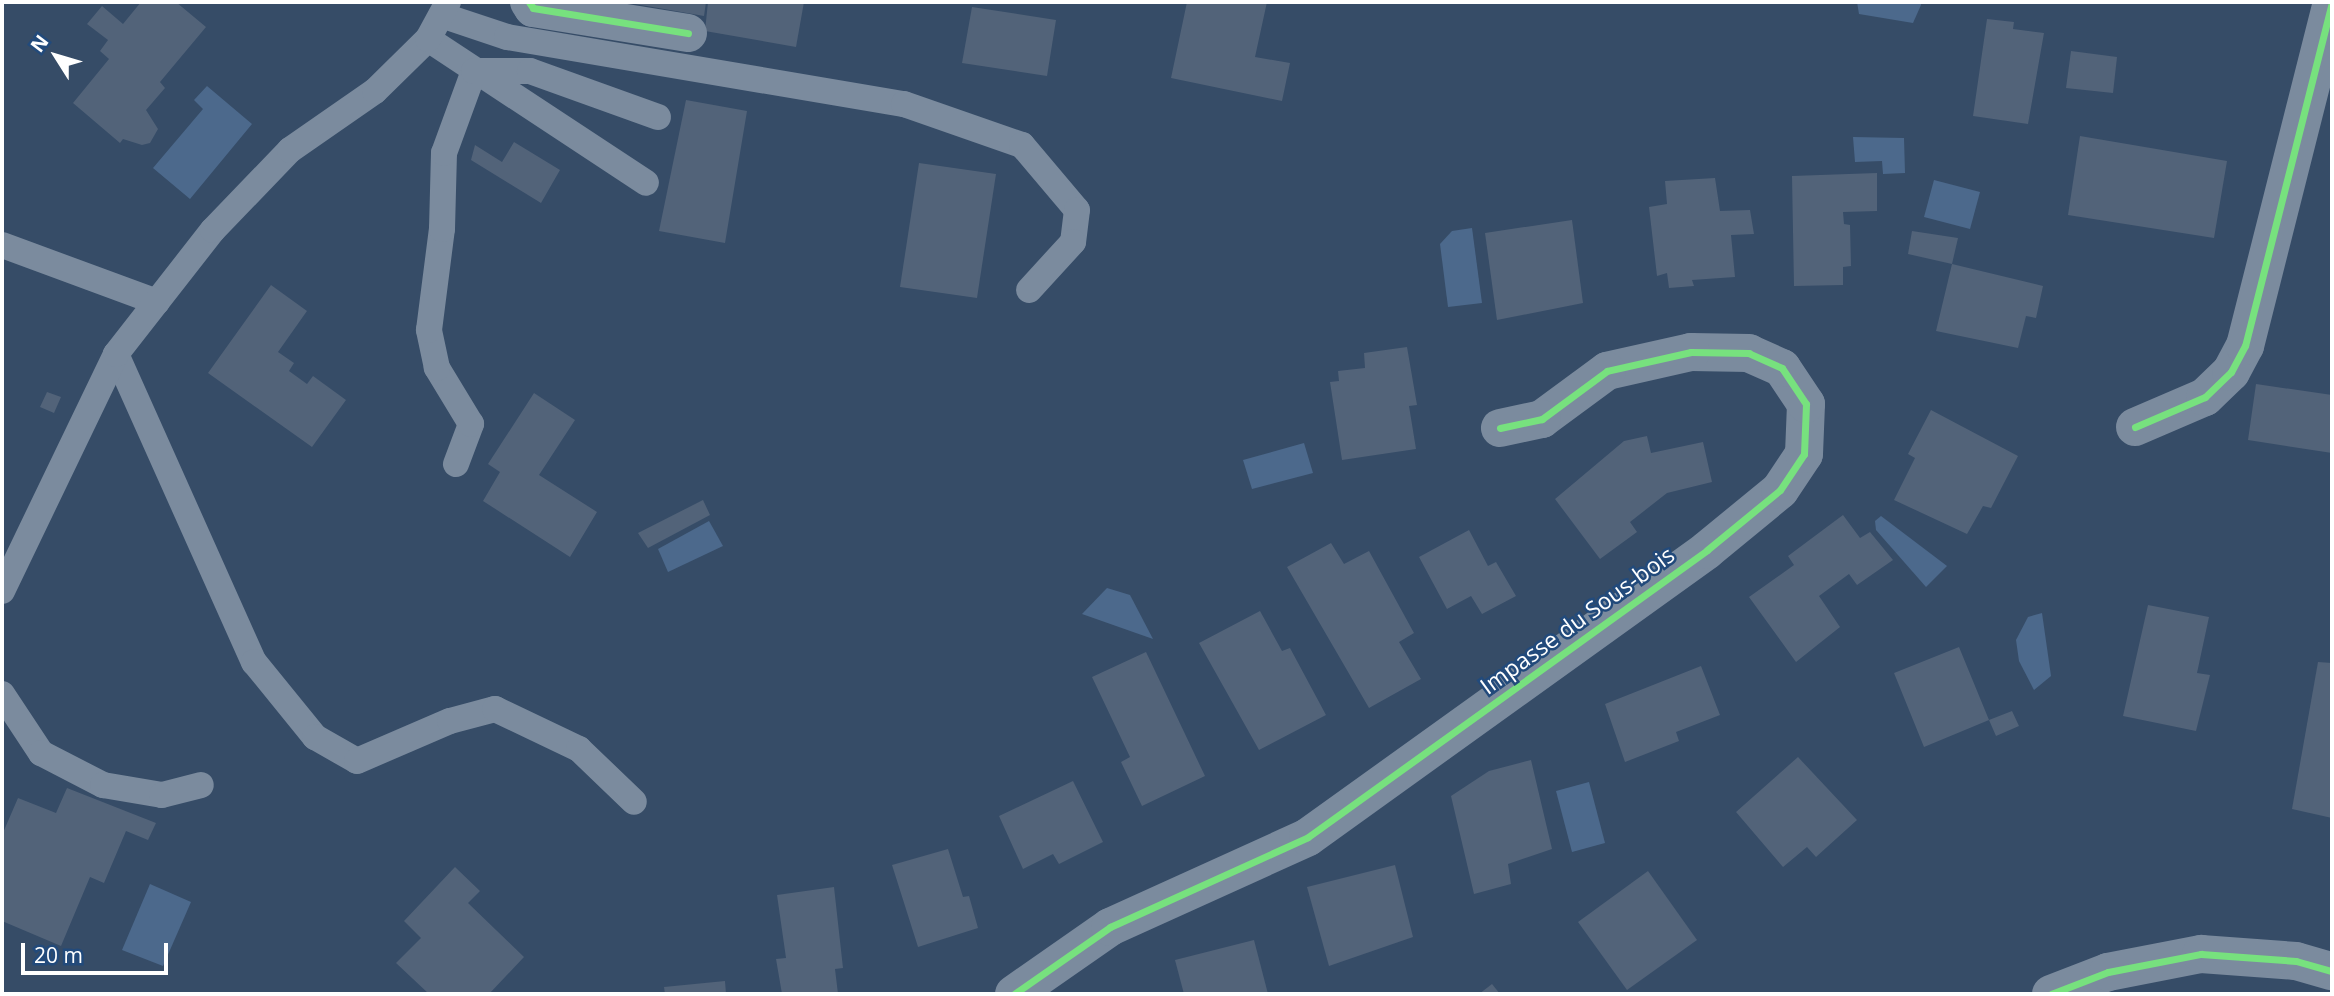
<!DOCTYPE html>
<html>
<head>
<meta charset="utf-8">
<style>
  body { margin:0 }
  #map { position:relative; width:2334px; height:996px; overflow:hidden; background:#364c67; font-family:"Open Sans",sans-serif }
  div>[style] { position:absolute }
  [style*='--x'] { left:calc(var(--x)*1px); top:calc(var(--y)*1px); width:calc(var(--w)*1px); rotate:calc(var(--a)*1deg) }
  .water>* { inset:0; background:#4c698c }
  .building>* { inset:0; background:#526379 }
  .lane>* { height:26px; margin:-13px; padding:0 13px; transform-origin:13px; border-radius:13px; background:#7b8b9e }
  .street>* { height:38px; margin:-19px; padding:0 19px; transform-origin:19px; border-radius:19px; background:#7b8b9e }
  .cycleway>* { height:7px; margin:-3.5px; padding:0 3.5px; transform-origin:3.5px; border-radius:3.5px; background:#77e17e }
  span { translate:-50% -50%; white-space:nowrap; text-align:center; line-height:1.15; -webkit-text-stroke:5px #224a7b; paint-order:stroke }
  .street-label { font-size:23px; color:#fff }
  .frame { position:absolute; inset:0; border:4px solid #fff; pointer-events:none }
  .north { position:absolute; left:21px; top:21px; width:70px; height:70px; -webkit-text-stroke:5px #224a7b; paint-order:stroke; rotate:307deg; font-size:19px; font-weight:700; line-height:28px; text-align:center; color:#fff }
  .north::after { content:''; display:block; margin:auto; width:24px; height:32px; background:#fff; clip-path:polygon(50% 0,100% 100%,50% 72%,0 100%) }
  .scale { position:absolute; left:21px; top:943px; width:147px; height:32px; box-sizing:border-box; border:4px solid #fff; border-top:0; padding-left:9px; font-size:21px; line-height:24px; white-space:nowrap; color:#fff; -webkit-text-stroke:5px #224a7b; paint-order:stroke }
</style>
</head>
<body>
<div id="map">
  <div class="water">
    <i style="clip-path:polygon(1857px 2px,1921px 2px,1921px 5px,1913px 23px,1859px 14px)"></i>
    <i style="clip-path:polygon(207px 86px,252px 124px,190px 199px,153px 168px,203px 109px,194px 100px)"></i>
    <i style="clip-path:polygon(1853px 137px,1904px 138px,1905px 173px,1883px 174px,1882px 161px,1855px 162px)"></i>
    <i style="clip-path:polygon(1934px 180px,1980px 192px,1970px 229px,1924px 217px)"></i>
    <i style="clip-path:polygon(1472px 228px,1482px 303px,1448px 307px,1440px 244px,1452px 231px)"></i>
    <i style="clip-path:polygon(1304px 443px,1313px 473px,1252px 489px,1243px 460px)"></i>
    <i style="clip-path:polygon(1881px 516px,1947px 566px,1926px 587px,1876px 530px,1875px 521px)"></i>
    <i style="clip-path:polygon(709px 521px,723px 546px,668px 572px,658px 549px)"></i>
    <i style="clip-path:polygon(1107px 588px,1130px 595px,1153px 639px,1082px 614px)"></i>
    <i style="clip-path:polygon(2042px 613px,2051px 676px,2034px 690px,2019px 661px,2016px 640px,2028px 617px)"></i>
    <i style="clip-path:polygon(1589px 782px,1605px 843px,1572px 852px,1556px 791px)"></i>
    <i style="clip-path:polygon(150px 884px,191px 902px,163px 966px,122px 950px)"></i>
  </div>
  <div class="building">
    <i style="clip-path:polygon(141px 2px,176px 2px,206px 27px,160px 82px,165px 88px,146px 110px,158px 129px,150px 143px,142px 145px,123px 139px,120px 143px,73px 103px,109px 59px,100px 51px,108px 40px,87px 24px,102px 6px,123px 24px)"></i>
    <i style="clip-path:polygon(624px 2px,706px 2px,704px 16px)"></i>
    <i style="clip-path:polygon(708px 2px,804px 2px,796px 47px,705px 31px)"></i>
    <i style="clip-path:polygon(1187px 2px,1267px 2px,1255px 57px,1290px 63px,1282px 101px,1171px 78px)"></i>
    <i style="clip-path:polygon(972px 7px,1056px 20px,1047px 76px,962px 63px)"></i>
    <i style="clip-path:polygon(1987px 19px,2014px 22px,2013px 29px,2044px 33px,2028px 124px,1973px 116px)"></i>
    <i style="clip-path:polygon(2071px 51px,2117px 57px,2113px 93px,2066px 88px)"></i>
    <i style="clip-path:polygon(686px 100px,747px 111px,725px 243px,659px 231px)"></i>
    <i style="clip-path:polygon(2080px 136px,2227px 161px,2214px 238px,2068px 215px)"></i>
    <i style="clip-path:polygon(514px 142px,560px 170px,541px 203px,471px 160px,475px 145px,502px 162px)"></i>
    <i style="clip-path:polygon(919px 163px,996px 174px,977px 298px,900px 287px)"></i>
    <i style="clip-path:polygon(1877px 173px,1877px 211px,1843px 212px,1844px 224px,1850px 225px,1851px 266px,1843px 267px,1843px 285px,1794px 286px,1792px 176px)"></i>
    <i style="clip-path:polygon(1715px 178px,1720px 211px,1750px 210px,1754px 234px,1731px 235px,1735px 277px,1692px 280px,1694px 286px,1669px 288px,1667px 273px,1657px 276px,1649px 207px,1667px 204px,1665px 181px)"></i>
    <i style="clip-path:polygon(1572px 220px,1583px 303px,1497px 320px,1485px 233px)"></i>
    <i style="clip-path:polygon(1912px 231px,1958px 238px,1952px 264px,1908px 254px)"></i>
    <i style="clip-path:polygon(1952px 264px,2043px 286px,2036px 318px,2026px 316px,2018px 348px,1936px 331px)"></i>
    <i style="clip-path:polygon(271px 285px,307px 311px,278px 352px,294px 363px,289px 371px,307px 384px,313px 376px,346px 400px,312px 447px,208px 373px)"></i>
    <i style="clip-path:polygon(1407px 347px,1417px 405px,1409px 406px,1416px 449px,1342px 460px,1330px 382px,1339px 381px,1338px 371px,1365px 368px,1364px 353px)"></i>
    <i style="clip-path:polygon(2256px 384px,2332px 395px,2332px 453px,2248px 440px)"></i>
    <i style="clip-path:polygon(47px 392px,61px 397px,54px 413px,40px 407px)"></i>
    <i style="clip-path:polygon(534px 393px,575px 420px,539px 475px,597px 512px,570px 557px,483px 501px,500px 472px,488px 464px)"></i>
    <i style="clip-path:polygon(1931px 410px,2018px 456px,1991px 508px,1983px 506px,1967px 534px,1894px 500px,1915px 458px,1908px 454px)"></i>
    <i style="clip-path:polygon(1647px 436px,1651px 453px,1703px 442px,1712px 482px,1667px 493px,1630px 522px,1637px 532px,1600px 559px,1555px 499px,1624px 441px)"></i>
    <i style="clip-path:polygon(703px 500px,710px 515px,648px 548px,638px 533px)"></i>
    <i style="clip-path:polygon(1843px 515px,1860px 538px,1870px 532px,1893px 560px,1857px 585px,1849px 574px,1819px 596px,1840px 627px,1796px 662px,1749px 597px,1794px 565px,1788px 556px)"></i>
    <i style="clip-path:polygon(1469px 530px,1488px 566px,1496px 562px,1516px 596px,1482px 614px,1471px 596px,1447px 609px,1419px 557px)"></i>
    <i style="clip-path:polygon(1331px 543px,1344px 564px,1369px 551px,1414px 633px,1399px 642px,1421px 679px,1369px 708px,1287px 567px)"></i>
    <i style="clip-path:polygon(2148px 605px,2209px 617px,2197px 673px,2210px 675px,2196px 731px,2123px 716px)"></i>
    <i style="clip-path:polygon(1260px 611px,1282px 651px,1290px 648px,1326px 715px,1259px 750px,1199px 643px)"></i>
    <i style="clip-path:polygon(1959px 647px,1989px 720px,2012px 711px,2019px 726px,1996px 736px,1989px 720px,1924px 747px,1894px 673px)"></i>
    <i style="clip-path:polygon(1146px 652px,1205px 776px,1142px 806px,1121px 762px,1130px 757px,1092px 677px)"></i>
    <i style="clip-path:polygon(2318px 662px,2332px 663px,2332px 818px,2292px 809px)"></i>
    <i style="clip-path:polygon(1701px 666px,1720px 715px,1676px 732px,1679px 741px,1625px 762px,1605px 704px)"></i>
    <i style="clip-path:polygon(1798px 757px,1857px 820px,1816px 857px,1807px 847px,1783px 867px,1736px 812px)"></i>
    <i style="clip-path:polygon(1531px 760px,1552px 849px,1508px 864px,1511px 884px,1474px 894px,1451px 796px,1489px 771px)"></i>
    <i style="clip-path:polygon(1073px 781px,1103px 842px,1059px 864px,1053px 854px,1023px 869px,999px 816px)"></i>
    <i style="clip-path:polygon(67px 788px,156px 823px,148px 840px,126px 831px,104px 883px,90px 877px,61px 946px,2px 921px,2px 835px,18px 798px,56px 813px)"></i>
    <i style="clip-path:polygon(948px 849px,963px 897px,969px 896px,978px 928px,918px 947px,892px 865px)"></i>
    <i style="clip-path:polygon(1395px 865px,1413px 937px,1329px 966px,1307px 887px)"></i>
    <i style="clip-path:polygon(455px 867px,480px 891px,468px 903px,524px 957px,489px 994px,429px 994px,396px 963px,421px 938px,404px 921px)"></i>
    <i style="clip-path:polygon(1648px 871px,1697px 940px,1627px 990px,1578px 922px)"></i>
    <i style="clip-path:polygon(834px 887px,843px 968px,835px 969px,838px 994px,782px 994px,776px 959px,786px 958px,777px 895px)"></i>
    <i style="clip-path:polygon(1254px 940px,1268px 994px,1184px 994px,1175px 960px)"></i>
    <i style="clip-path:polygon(725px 981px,726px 994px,665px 994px,664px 987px)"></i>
    <i style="clip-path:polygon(1492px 984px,1500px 994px,1479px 994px)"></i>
  </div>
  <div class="lane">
    <i style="--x:444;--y:16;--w:66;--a:18.4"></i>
    <i style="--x:507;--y:37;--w:403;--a:9.6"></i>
    <i style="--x:904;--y:104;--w:125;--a:19.2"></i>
    <i style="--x:1022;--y:145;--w:85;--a:49.8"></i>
    <i style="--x:1077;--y:210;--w:32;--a:97"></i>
    <i style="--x:1073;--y:242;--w:65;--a:132.5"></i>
    <i style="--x:428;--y:39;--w:261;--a:33.4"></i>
    <i style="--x:2;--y:245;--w:165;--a:20.2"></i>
    <i style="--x:116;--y:354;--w:338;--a:65.9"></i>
    <i style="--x:254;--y:662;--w:97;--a:50.9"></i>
    <i style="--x:315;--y:737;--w:48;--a:29.7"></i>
    <i style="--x:357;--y:761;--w:101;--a:-23.3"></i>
    <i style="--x:450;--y:721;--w:47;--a:-14.9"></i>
    <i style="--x:495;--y:709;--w:93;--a:25.5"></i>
    <i style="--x:579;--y:749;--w:76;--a:43.9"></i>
    <i style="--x:456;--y:464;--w:43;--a:-69.4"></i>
    <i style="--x:471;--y:424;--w:66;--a:-121.3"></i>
    <i style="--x:437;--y:368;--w:39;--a:-102"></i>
    <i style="--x:429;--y:330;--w:102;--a:-82.7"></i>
    <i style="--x:442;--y:229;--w:76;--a:-88.5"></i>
    <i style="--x:444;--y:153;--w:87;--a:-69.9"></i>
    <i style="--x:474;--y:71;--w:56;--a:0"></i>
    <i style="--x:530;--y:71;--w:136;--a:19.8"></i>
    <i style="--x:2;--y:591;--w:263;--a:-64.3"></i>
    <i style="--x:116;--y:354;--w:157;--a:-52"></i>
    <i style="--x:213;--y:230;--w:111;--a:-46.1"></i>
    <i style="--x:290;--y:150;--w:103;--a:-34.8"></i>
    <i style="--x:375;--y:91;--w:74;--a:-44.5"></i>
    <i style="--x:428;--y:39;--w:42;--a:-61.6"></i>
    <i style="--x:2;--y:694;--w:71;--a:56.5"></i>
    <i style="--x:41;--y:753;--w:70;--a:27.3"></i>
    <i style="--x:103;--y:785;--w:60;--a:9.6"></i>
    <i style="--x:162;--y:795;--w:40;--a:-14.4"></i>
  </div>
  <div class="street">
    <i style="--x:529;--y:2;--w:7;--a:56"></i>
    <i style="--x:533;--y:8;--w:157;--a:9.2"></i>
    <i style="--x:2135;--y:427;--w:76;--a:-23.2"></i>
    <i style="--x:2205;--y:397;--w:36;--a:-44"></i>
    <i style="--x:2231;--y:372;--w:30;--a:-62"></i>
    <i style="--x:2245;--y:346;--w:355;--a:-75.8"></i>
    <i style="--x:1014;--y:994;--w:117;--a:-34.9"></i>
    <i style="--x:1110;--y:927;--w:217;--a:-24.4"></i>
    <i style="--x:1308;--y:837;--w:491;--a:-35.7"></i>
    <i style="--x:1707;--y:550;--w:94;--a:-39.4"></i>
    <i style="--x:1780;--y:490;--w:43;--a:-56.3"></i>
    <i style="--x:1804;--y:454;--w:50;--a:-87.7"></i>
    <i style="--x:1806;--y:404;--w:43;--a:-123.7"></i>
    <i style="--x:1782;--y:368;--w:36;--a:-156"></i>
    <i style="--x:1749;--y:353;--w:58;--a:-179"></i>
    <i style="--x:1691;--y:352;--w:86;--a:167.3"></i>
    <i style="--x:1607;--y:371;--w:81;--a:143.6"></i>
    <i style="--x:1542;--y:419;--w:43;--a:167.9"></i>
    <i style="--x:2051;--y:994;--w:61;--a:-21.1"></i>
    <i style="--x:2108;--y:972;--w:95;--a:-11"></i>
    <i style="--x:2201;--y:954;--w:95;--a:4.2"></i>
    <i style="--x:2296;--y:961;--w:37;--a:16"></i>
  </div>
  <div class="cycleway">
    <i style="--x:529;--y:2;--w:7;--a:56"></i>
    <i style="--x:533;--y:8;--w:157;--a:9.2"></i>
    <i style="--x:2135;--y:427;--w:76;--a:-23.2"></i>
    <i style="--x:2205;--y:397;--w:36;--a:-44"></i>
    <i style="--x:2231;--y:372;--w:30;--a:-62"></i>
    <i style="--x:2245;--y:346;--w:355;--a:-75.8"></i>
    <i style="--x:1014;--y:994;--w:117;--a:-34.9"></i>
    <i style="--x:1110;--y:927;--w:217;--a:-24.4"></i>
    <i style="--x:1308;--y:837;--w:491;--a:-35.7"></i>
    <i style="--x:1707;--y:550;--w:94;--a:-39.4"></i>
    <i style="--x:1780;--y:490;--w:43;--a:-56.3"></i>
    <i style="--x:1804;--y:454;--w:50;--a:-87.7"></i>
    <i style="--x:1806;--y:404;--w:43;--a:-123.7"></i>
    <i style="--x:1782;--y:368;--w:36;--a:-156"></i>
    <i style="--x:1749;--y:353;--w:58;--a:-179"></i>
    <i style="--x:1691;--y:352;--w:86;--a:167.3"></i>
    <i style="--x:1607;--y:371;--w:81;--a:143.6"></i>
    <i style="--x:1542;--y:419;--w:43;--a:167.9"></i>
    <i style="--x:2051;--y:994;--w:61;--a:-21.1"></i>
    <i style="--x:2108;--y:972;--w:95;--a:-11"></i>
    <i style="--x:2201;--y:954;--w:95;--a:4.2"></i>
    <i style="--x:2296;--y:961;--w:37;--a:16"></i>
  </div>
  <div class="street-label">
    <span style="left:1577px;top:620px;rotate:-36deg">Impasse du Sous-bois</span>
  </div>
  <div class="frame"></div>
  <div class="north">N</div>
  <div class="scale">20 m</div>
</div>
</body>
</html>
